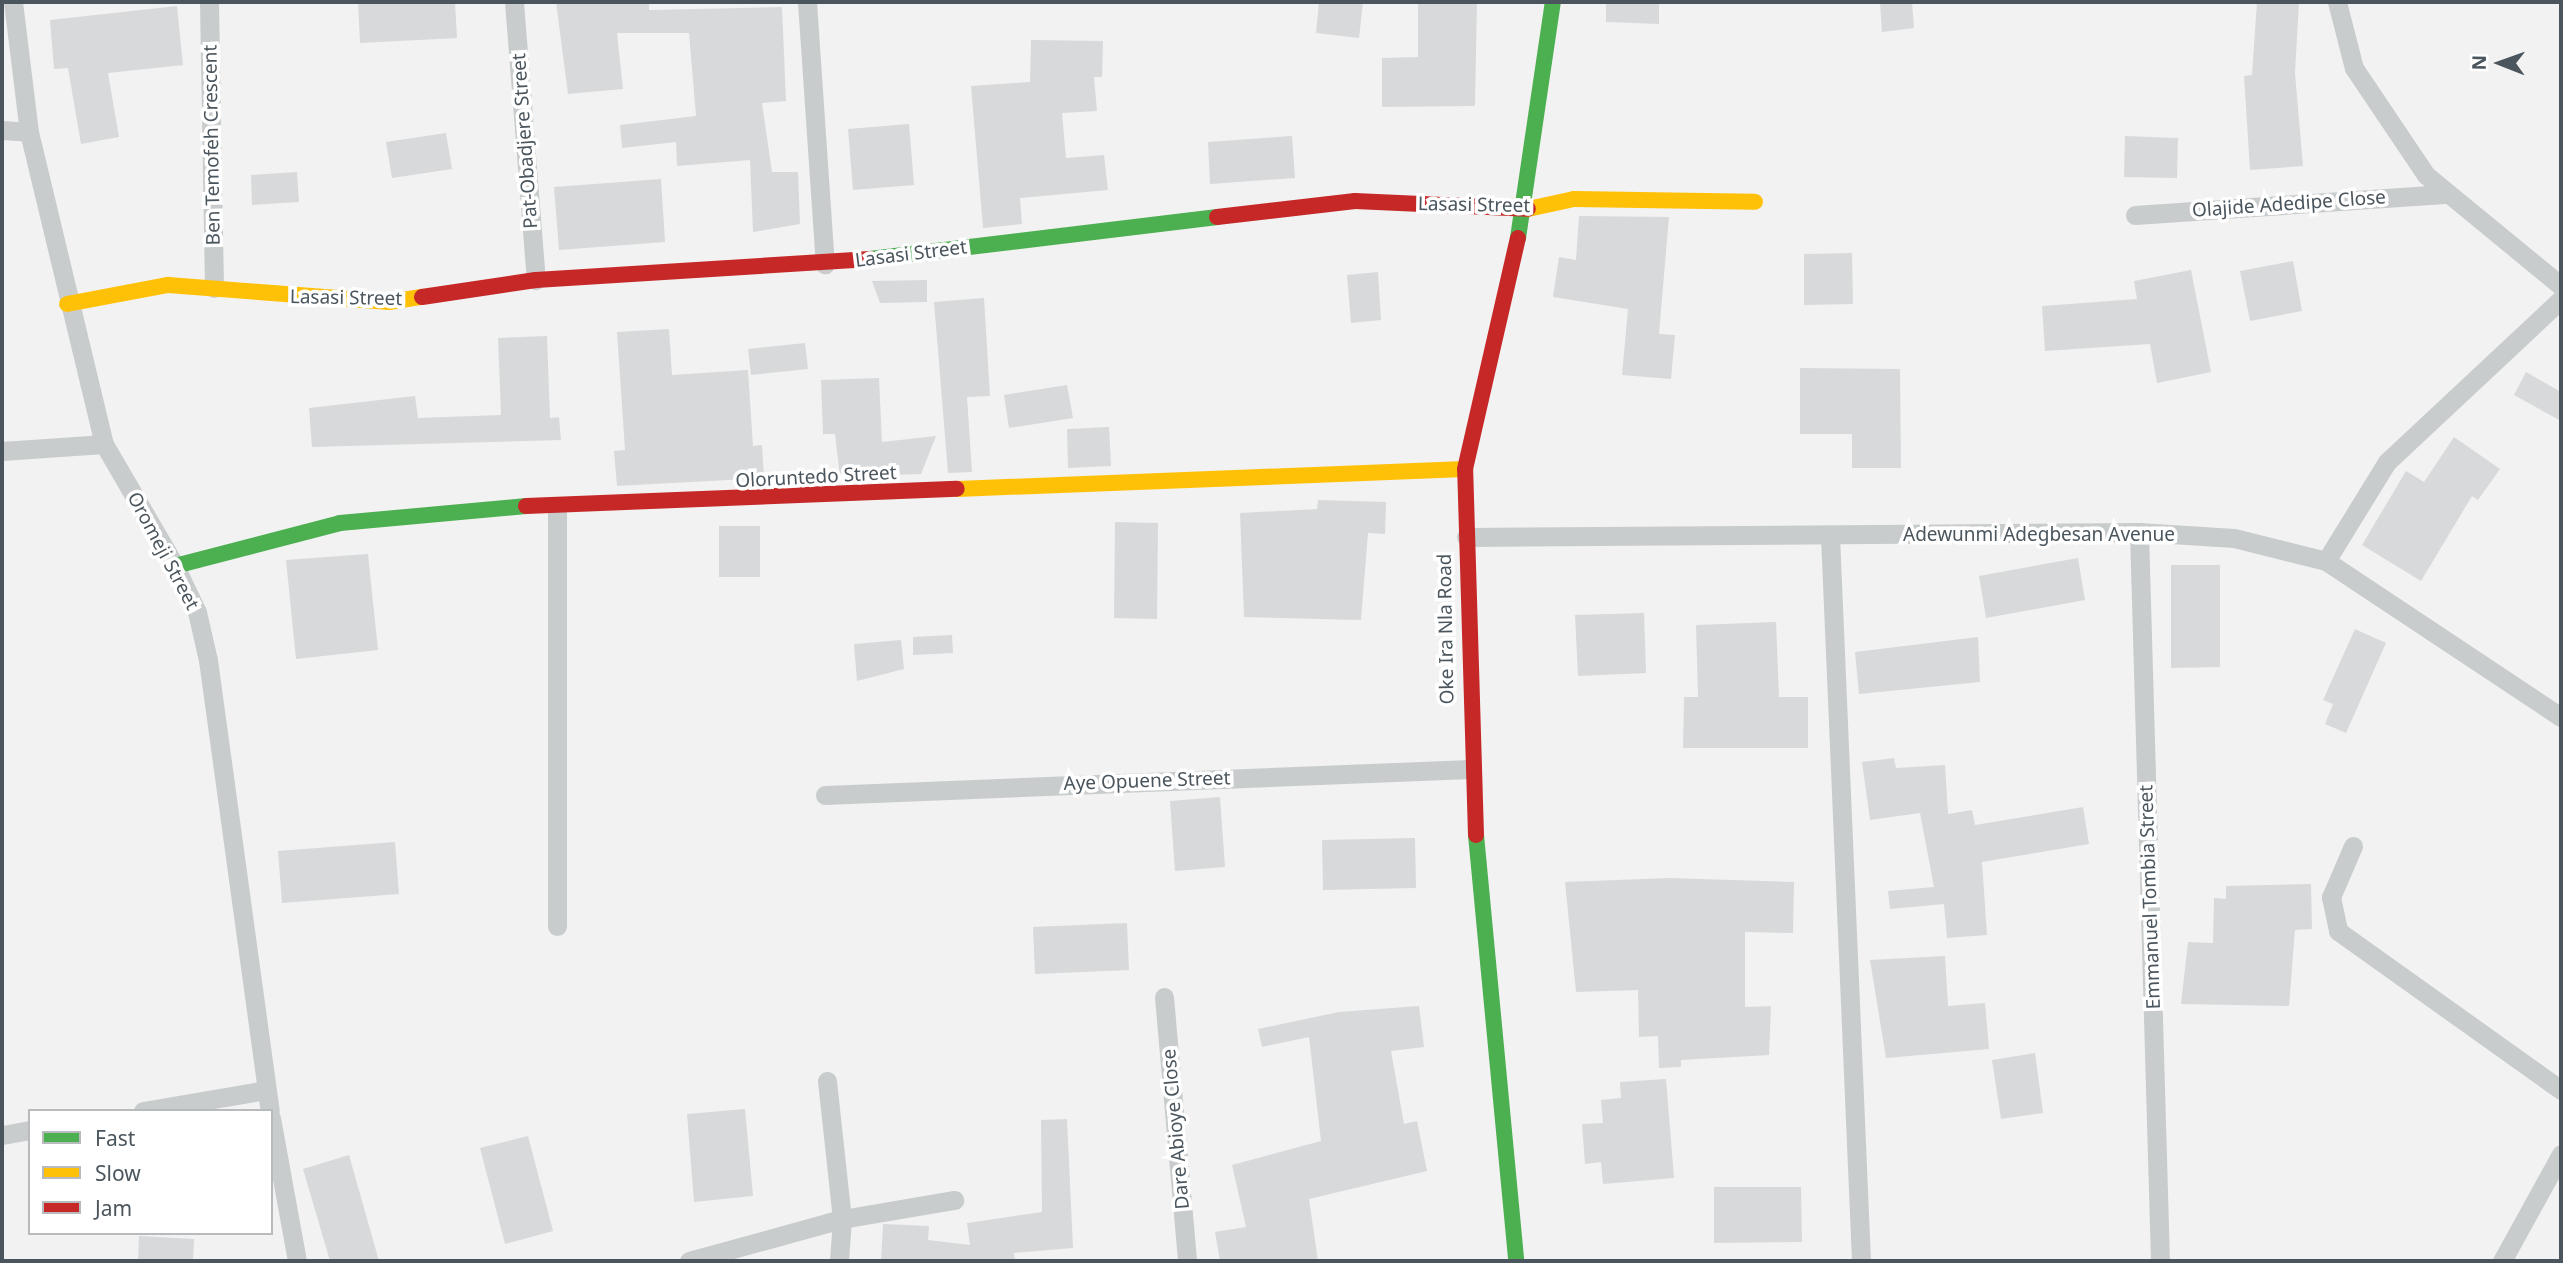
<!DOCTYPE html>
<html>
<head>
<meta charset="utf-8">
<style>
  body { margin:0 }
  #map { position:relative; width:2563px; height:1263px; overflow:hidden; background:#f2f2f2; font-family:"Noto Sans",sans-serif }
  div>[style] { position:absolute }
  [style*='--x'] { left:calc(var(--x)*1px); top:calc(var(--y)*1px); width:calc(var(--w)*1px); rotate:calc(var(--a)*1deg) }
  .building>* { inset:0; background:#d8d9da }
  .street>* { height:19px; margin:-9.5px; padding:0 9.5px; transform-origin:9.5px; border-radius:9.5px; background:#c9cccd }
  .fast>* { height:16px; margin:-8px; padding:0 8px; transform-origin:8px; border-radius:8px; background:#4caf50 }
  .slow>* { height:16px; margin:-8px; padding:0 8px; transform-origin:8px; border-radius:8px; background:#ffc107 }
  .jam>* { height:16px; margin:-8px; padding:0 8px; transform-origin:8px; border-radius:8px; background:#c62828 }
  span { translate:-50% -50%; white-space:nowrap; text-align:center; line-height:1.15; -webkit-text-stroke:7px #fff; paint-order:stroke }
  .street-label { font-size:19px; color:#4a555d }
  .frame { position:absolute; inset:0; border:4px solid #4a555d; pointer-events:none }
  .legend { position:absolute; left:28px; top:1109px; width:245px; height:126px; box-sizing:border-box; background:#fff; border:2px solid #b7bbbe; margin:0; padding:9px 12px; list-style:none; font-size:21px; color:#4a555d }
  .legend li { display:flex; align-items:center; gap:14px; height:35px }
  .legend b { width:35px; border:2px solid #b7bbbe }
  .north { position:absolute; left:2465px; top:28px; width:70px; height:70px; -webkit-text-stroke:5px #fff; paint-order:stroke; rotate:271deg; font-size:19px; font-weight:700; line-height:28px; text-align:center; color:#4a555d }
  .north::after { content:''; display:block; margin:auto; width:24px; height:32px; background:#4a555d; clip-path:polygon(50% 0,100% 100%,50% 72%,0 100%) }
</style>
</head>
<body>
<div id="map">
  <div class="building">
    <i style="clip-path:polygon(358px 2px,455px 2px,457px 38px,360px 43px)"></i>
    <i style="clip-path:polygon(556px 2px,649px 2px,649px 10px,782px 7px,786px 101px,762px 103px,772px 172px,798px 172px,800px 224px,753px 232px,750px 160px,677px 166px,676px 142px,622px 148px,620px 125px,696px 116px,689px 33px,617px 33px,623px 89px,568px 94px)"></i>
    <i style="clip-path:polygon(1319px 2px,1363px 2px,1359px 38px,1316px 33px)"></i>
    <i style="clip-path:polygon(1418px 2px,1477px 2px,1475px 106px,1382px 107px,1382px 58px,1418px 57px)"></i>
    <i style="clip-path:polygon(1606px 2px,1659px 2px,1659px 24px,1606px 22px)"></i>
    <i style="clip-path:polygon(1880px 2px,1912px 2px,1914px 28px,1882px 32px)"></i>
    <i style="clip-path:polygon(2257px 2px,2299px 2px,2295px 73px,2303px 166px,2250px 170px,2244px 76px,2252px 75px)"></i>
    <i style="clip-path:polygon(177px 6px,183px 65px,108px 73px,119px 137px,81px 144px,68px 68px,54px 69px,50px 20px)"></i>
    <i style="clip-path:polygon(1031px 40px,1103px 41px,1102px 77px,1094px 77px,1097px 111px,1062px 113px,1066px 158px,1104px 155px,1108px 190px,1020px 198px,1022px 224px,983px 228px,971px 86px,1030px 82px)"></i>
    <i style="clip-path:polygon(909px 124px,914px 185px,853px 190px,848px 129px)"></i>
    <i style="clip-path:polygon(446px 133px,452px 169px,392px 178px,386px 142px)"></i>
    <i style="clip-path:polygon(1292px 136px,1295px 178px,1210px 184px,1208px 142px)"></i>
    <i style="clip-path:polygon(2125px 136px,2178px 138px,2177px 178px,2124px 177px)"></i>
    <i style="clip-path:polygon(297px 172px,299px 202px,252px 205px,251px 175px)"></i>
    <i style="clip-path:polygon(661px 179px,665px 242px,559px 250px,554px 187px)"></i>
    <i style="clip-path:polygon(1579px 216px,1669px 217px,1659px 334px,1675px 335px,1671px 379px,1622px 375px,1628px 309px,1553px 297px,1559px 257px,1576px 260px)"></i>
    <i style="clip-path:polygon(1852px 253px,1853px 304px,1804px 305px,1804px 254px)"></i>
    <i style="clip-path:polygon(2293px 261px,2302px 311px,2250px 321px,2240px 271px)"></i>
    <i style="clip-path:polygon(2191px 270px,2211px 372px,2157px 383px,2150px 344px,2045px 351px,2042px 306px,2137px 299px,2134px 281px)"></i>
    <i style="clip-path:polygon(1378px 272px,1381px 320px,1351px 323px,1347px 275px)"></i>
    <i style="clip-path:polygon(927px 280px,927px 302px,880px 303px,872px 281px)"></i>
    <i style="clip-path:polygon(984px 298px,990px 396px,967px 397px,972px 472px,948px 473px,934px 302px)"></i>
    <i style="clip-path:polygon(669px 329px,672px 375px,748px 370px,753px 446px,762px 445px,764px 478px,617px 486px,614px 451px,625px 450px,617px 332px)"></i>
    <i style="clip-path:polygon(547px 336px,550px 418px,559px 417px,561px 440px,312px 447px,309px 408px,415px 396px,418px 418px,501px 415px,498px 338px)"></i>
    <i style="clip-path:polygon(805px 343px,808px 369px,751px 375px,748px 349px)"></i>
    <i style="clip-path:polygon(1800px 368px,1900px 369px,1901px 468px,1852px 468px,1852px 434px,1800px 434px)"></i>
    <i style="clip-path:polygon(2526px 372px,2561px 392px,2561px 421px,2514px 395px)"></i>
    <i style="clip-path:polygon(879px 378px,882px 442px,936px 436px,921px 474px,840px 477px,835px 434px,823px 434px,821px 380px)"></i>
    <i style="clip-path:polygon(1067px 385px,1073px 418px,1009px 428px,1004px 395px)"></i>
    <i style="clip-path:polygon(1109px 427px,1111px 466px,1068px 468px,1067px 429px)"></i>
    <i style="clip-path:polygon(2454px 437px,2500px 469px,2478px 500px,2472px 496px,2421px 581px,2362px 545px,2406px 471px,2424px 482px)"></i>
    <i style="clip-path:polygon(1318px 500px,1386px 502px,1385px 534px,1368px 533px,1361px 620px,1244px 617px,1240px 513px,1317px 509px)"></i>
    <i style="clip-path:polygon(1115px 522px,1158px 523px,1157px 619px,1114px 618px)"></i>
    <i style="clip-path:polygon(719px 526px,760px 526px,760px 577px,719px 577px)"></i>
    <i style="clip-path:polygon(368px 554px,378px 650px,296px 659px,286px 560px)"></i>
    <i style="clip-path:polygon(2078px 558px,2085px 600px,1986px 618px,1979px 576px)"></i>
    <i style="clip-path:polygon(2171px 565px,2220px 565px,2220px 667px,2171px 668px)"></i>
    <i style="clip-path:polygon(1644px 613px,1646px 673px,1578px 676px,1575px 615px)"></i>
    <i style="clip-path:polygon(1776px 622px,1779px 697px,1808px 697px,1808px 748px,1683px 748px,1684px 697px,1698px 697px,1696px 625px)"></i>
    <i style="clip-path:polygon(2355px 629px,2386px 643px,2346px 733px,2325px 724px,2333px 704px,2323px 700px)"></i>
    <i style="clip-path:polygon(952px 635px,953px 653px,913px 655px,913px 637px)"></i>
    <i style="clip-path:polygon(1978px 637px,1980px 682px,1859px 694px,1855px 652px)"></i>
    <i style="clip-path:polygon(901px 640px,904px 669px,857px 681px,854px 644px)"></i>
    <i style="clip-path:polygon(1894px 758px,1896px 768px,1945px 765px,1948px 814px,1972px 810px,1975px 825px,2083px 807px,2089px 844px,1982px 862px,1987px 935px,1947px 938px,1944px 904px,1890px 909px,1888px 891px,1934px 887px,1920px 813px,1870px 820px,1862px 762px)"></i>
    <i style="clip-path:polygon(1220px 797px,1225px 867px,1175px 871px,1170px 801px)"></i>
    <i style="clip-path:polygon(1415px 838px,1416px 888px,1323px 890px,1322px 840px)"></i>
    <i style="clip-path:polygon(395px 842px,399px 894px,282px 903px,278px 851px)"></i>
    <i style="clip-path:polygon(1669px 878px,1794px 882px,1793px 933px,1745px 932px,1745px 1007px,1771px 1006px,1769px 1055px,1681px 1060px,1681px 1067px,1659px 1068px,1658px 1036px,1639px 1037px,1638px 990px,1576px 992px,1565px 882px)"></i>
    <i style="clip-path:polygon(2311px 884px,2312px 929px,2295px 930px,2289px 1006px,2181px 1004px,2188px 942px,2213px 943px,2214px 898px,2226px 899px,2226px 886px)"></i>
    <i style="clip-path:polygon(1127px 923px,1129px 970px,1035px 974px,1033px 927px)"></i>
    <i style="clip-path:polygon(1945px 956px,1948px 1006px,1985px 1003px,1989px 1049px,1886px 1058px,1870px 960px)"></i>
    <i style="clip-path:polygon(1419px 1006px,1424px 1047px,1391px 1051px,1404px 1124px,1417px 1121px,1427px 1171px,1309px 1199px,1318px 1261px,1220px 1261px,1215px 1232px,1246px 1227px,1232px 1165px,1321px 1141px,1309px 1037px,1262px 1047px,1258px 1029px,1339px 1012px)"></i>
    <i style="clip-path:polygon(2035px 1053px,2043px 1113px,2001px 1119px,1992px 1060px)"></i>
    <i style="clip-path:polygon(1666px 1079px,1674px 1178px,1603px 1184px,1601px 1162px,1585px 1164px,1582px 1124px,1603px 1123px,1601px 1100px,1621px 1098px,1620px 1082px)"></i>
    <i style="clip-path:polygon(745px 1109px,753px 1196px,694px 1202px,687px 1114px)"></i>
    <i style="clip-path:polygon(1067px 1119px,1073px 1248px,1014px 1253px,1015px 1261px,881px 1261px,883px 1224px,929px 1226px,928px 1240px,970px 1245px,967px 1223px,1042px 1212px,1041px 1120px)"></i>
    <i style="clip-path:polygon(528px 1136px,553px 1231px,505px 1244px,480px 1148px)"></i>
    <i style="clip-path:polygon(349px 1155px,379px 1261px,330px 1261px,303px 1169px)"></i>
    <i style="clip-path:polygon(1714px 1187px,1801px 1187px,1802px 1242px,1714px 1243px)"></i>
    <i style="clip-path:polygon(139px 1236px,194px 1239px,193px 1261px,138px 1261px)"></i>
  </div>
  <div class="street">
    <i style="--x:13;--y:2;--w:131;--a:83"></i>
    <i style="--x:29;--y:132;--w:321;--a:76.5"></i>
    <i style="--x:104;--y:444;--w:141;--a:59.8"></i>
    <i style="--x:175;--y:566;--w:51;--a:64.4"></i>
    <i style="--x:197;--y:612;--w:49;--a:77.1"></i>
    <i style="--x:208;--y:660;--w:455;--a:82.2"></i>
    <i style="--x:209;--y:2;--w:286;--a:89"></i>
    <i style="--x:514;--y:2;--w:279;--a:85.5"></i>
    <i style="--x:807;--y:2;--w:263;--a:86.1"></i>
    <i style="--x:2337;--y:2;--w:68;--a:75.6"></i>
    <i style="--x:2354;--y:68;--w:129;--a:56.1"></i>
    <i style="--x:2426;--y:175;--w:175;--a:39.4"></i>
    <i style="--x:2;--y:130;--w:27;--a:4"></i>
    <i style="--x:2135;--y:215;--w:310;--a:-3.9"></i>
    <i style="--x:2;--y:451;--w:102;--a:-3.9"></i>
    <i style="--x:557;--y:509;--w:417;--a:90"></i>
    <i style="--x:2139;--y:532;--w:729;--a:88.35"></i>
    <i style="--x:1830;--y:536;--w:726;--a:87.55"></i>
    <i style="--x:1466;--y:537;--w:673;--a:-0.43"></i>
    <i style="--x:2139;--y:532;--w:95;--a:3.6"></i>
    <i style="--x:2234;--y:538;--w:95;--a:14"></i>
    <i style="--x:2326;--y:561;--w:282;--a:33.6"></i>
    <i style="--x:2326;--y:561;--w:116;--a:-58.4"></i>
    <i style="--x:2387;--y:462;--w:238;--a:-43.1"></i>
    <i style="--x:825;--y:795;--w:646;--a:-2.31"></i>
    <i style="--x:2353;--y:846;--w:56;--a:113.3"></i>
    <i style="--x:2331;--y:897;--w:35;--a:78"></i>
    <i style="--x:2338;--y:931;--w:274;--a:35.5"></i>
    <i style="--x:1164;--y:997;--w:265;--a:85"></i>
    <i style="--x:827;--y:1081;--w:139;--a:83.8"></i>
    <i style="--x:842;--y:1219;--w:114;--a:-9.6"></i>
    <i style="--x:143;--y:1111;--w:125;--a:-9.7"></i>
    <i style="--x:271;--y:1118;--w:145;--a:79.7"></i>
    <i style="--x:2;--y:1135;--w:28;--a:-10"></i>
    <i style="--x:689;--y:1261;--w:159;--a:-15.4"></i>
    <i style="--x:842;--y:1219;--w:42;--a:94.1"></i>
    <i style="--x:2502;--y:1261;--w:122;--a:-61.1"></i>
  </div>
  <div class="fast">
    <i style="--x:1518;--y:238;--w:239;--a:-81.6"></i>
    <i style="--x:870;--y:259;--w:350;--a:-6.9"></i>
    <i style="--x:175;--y:566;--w:171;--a:-14.6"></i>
    <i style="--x:340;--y:523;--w:187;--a:-5.2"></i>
    <i style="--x:1476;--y:835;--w:428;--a:84.6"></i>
  </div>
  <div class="slow">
    <i style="--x:1528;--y:209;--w:47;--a:-12.3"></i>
    <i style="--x:1574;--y:199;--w:181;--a:0.9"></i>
    <i style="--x:67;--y:304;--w:103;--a:-10.7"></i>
    <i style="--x:168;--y:285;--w:222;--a:4.4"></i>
    <i style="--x:389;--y:302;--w:33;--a:-9"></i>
    <i style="--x:957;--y:489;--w:508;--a:-2.25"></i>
  </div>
  <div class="jam">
    <i style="--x:1217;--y:217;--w:139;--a:-6.6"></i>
    <i style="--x:1355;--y:201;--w:173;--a:2.6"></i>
    <i style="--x:422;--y:297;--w:115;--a:-8.5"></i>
    <i style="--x:536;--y:280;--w:335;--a:-3.6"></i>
    <i style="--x:526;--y:506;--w:431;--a:-2.3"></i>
    <i style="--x:1476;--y:835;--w:366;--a:-91.7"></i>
    <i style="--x:1465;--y:469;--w:237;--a:-77.1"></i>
  </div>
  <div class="street-label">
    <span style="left:525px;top:141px;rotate:-94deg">Pat-Obadjere Street</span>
    <span style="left:212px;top:145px;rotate:-91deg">Ben Temofeh Crescent</span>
    <span style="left:2289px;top:204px;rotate:-4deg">Olajide Adedipe Close</span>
    <span style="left:1474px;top:205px;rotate:1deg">Lasasi Street</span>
    <span style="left:911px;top:254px;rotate:-7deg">Lasasi Street</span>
    <span style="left:346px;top:298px;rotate:1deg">Lasasi Street</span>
    <span style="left:816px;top:477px;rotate:-3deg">Oloruntedo Street</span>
    <span style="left:2039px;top:535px">Adewunmi Adegbesan Avenue</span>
    <span style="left:163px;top:551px;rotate:62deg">Oromeji Street</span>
    <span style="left:1446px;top:629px;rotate:-91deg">Oke Ira Nla Road</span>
    <span style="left:1147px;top:781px;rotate:-2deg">Aye Opuene Street</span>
    <span style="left:2150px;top:897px;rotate:-92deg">Emmanuel Tombia Street</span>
    <span style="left:1176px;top:1129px;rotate:-95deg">Dare Abioye Close</span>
  </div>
  <div class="frame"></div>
  <ul class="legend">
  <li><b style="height:9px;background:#4caf50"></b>Fast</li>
  <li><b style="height:9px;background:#ffc107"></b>Slow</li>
  <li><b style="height:9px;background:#c62828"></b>Jam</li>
  </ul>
  <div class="north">N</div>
</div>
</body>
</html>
